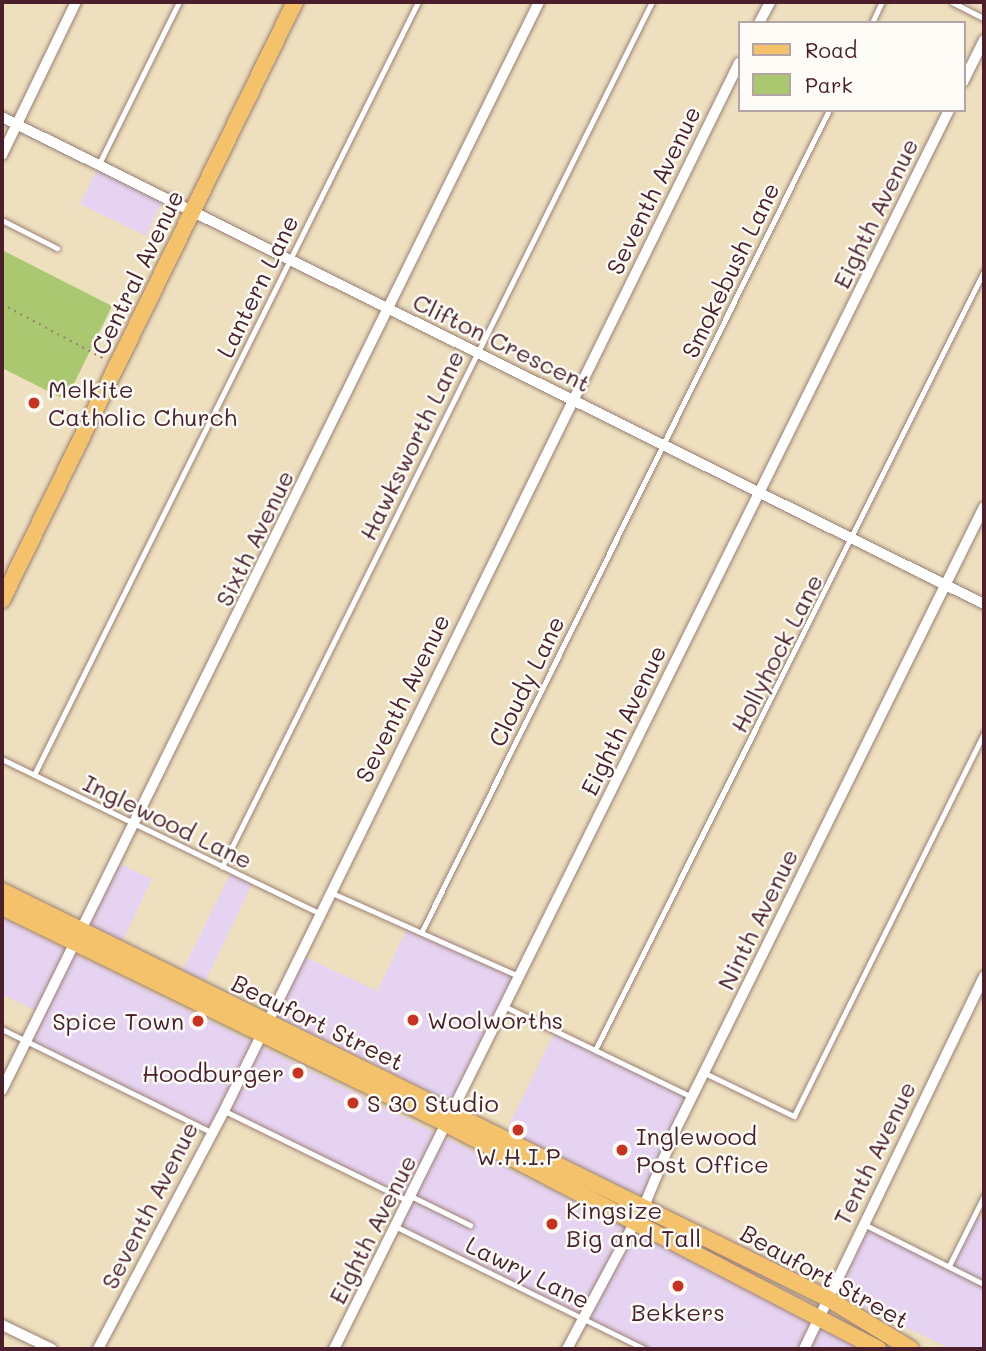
<!DOCTYPE html>
<html>
<head>
<meta charset="utf-8">
<style>
  body { margin:0 }
  #map { position:relative; width:986px; height:1351px; overflow:hidden; background:#eee0bf; font-family:Mali,sans-serif }
  div>[style] { position:absolute }
  [style*='--x'] { left:calc(var(--x)*1px); top:calc(var(--y)*1px); width:calc(var(--w)*1px); rotate:calc(var(--a)*1deg) }
  .built>* { inset:0; background:#e5d3f1 }
  .green>* { inset:0; background:#a9c870 }
  .path>* { height:2px; margin-top:-1px; transform-origin:0; background:repeating-linear-gradient(90deg,#9c8075 0 2px,transparent 0 7px) }
  .roads { filter:drop-shadow(0 0 2px #9c8075) drop-shadow(0 0 2px #9c8075) }
  .service>* { height:4.5px; margin:-2.25px; padding:0 2.25px; transform-origin:2.25px; border-radius:2.25px; background:#fff }
  .minor>* { height:10px; margin:-5px; padding:0 5px; transform-origin:5px; border-radius:5px; background:#fff }
  .primary>* { height:16px; margin:-8px; padding:0 8px; transform-origin:8px; border-radius:8px; background:#f4c26a }
  .dots>* { width:19px; height:19px; translate:-50% -50%; box-sizing:border-box; border:4px solid #fdfcf7; border-radius:50% }
  span { translate:-50% -50%; white-space:nowrap; text-align:center; line-height:1.15; -webkit-text-stroke:5px #fdfcf7; paint-order:stroke }
  .street-label { font-size:24px; color:#4a1f2b }
  .poi-label { font-size:24px; color:#4a1f2b }
  .left { translate:0 -50%; text-align:left }
  .right { translate:-100% -50%; text-align:right }
  .frame { position:absolute; inset:0; border:4px solid #4a1f2b; pointer-events:none }
  .legend { position:absolute; left:738px; top:21px; width:228px; height:91px; box-sizing:border-box; background:#fdfcf7; border:2px solid #b5a4a5; margin:0; padding:9px 12px; list-style:none; font-size:21px; color:#4a1f2b }
  .legend li { display:flex; align-items:center; gap:14px; height:35px }
  .legend b { width:35px; border:2px solid #b5a4a5 }
</style>
</head>
<body>
<div id="map">
  <div class="built">
    <i style="clip-path:polygon(99px 165px,164px 197px,146px 236px,80px 204px)"></i>
    <i style="clip-path:polygon(118px 863px,152px 879px,123px 940px,84px 924px)"></i>
    <i style="clip-path:polygon(231px 872px,253px 882px,206px 980px,183px 970px)"></i>
    <i style="clip-path:polygon(2px 918px,817px 1322px,867px 1349px,645px 1349px,395px 1226px,407px 1201px,224px 1111px,209px 1131px,27px 1041px,41px 1014px,2px 994px)"></i>
    <i style="clip-path:polygon(407px 929px,439px 936px,519px 976px,458px 1105px,271px 1014px,299px 954px,377px 991px)"></i>
    <i style="clip-path:polygon(555px 1031px,691px 1097px,647px 1199px,506px 1131px)"></i>
    <i style="clip-path:polygon(975px 1215px,984px 1220px,984px 1349px,951px 1349px,830px 1291px,863px 1223px,949px 1266px)"></i>
  </div>
  <div class="green">
    <i style="clip-path:polygon(2px 250px,112px 306px,66px 400px,2px 368px)"></i>
  </div>
  <div class="path">
    <i style="--x:2;--y:304;--w:118;--a:28.3"></i>
  </div>
  <div class="roads">
    <div class="service">
      <i style="--x:952;--y:2;--w:36;--a:27"></i>
      <i style="--x:872;--y:23;--w:23;--a:-65"></i>
      <i style="--x:99;--y:164;--w:181;--a:-63.7"></i>
      <i style="--x:2;--y:220;--w:62;--a:27"></i>
      <i style="--x:2;--y:759;--w:352;--a:25.9"></i>
      <i style="--x:34;--y:775;--w:863;--a:-63.58"></i>
      <i style="--x:222;--y:867;--w:966;--a:-63.57"></i>
      <i style="--x:330;--y:892;--w:207;--a:24"></i>
      <i style="--x:421;--y:933;--w:919;--a:-63.63"></i>
      <i style="--x:504;--y:1006;--w:207;--a:25.8"></i>
      <i style="--x:2;--y:1029;--w:231;--a:26.2"></i>
      <i style="--x:595;--y:1050;--w:871;--a:-63.46"></i>
      <i style="--x:705;--y:1073;--w:99;--a:25.8"></i>
      <i style="--x:794;--y:1116;--w:428;--a:-63.6"></i>
      <i style="--x:225;--y:1111;--w:203;--a:26.1"></i>
      <i style="--x:411;--y:1196;--w:66;--a:26.2"></i>
      <i style="--x:864;--y:1224;--w:134;--a:26.6"></i>
      <i style="--x:395;--y:1226;--w:279;--a:26.2"></i>
      <i style="--x:949;--y:1266;--w:78;--a:-63.4"></i>
    </div>
    <div class="minor">
      <i style="--x:759;--y:23;--w:24;--a:-62"></i>
      <i style="--x:963;--y:82;--w:47;--a:-63.4"></i>
      <i style="--x:2;--y:117;--w:1096;--a:26.38"></i>
      <i style="--x:2;--y:155;--w:170;--a:-64.2"></i>
      <i style="--x:2;--y:1090;--w:1213;--a:-63.73"></i>
      <i style="--x:2;--y:1325;--w:55;--a:25.6"></i>
      <i style="--x:98;--y:1349;--w:269;--a:-62.1"></i>
      <i style="--x:224;--y:1111;--w:1168;--a:-63.83"></i>
      <i style="--x:334;--y:1349;--w:1383;--a:-63.6"></i>
      <i style="--x:567;--y:1349;--w:170;--a:-61.9"></i>
      <i style="--x:647;--y:1199;--w:76;--a:-67.5"></i>
      <i style="--x:676;--y:1129;--w:694;--a:-63.66"></i>
      <i style="--x:804;--y:1349;--w:414;--a:-64.2"></i>
    </div>
    <div class="primary">
      <i style="--x:2;--y:600;--w:666;--a:-63.9"></i>
      <i style="--x:2;--y:891;--w:920;--a:26.26"></i>
      <i style="--x:827;--y:1298;--w:98;--a:31.3"></i>
      <i style="--x:2;--y:907;--w:496;--a:26"></i>
      <i style="--x:448;--y:1125;--w:485;--a:27.5"></i>
    </div>
  </div>
  <div class="dots">
    <i style="left:34px;top:403px;background:#c8321e"></i>
    <i style="left:413px;top:1020px;background:#c8321e"></i>
    <i style="left:198px;top:1021px;background:#c8321e"></i>
    <i style="left:298px;top:1073px;background:#c8321e"></i>
    <i style="left:353px;top:1103px;background:#c8321e"></i>
    <i style="left:518px;top:1130px;background:#c8321e"></i>
    <i style="left:622px;top:1150px;background:#c8321e"></i>
    <i style="left:552px;top:1224px;background:#c8321e"></i>
    <i style="left:678px;top:1286px;background:#c8321e"></i>
  </div>
  <div class="street-label">
    <span style="left:653px;top:190px;rotate:-64deg">Seventh Avenue</span>
    <span style="left:875px;top:213px;rotate:-64deg">Eighth Avenue</span>
    <span style="left:730px;top:270px;rotate:-64deg">Smokebush Lane</span>
    <span style="left:137px;top:272px;rotate:-64deg">Central Avenue</span>
    <span style="left:257px;top:286px;rotate:-64deg">Lantern Lane</span>
    <span style="left:502px;top:342px;rotate:26deg">Clifton Crescent</span>
    <span style="left:411px;top:445px;rotate:-64deg">Hawksworth Lane</span>
    <span style="left:254px;top:538px;rotate:-64deg">Sixth Avenue</span>
    <span style="left:776px;top:653px;rotate:-63deg">Hollyhock Lane</span>
    <span style="left:526px;top:681px;rotate:-64deg">Cloudy Lane</span>
    <span style="left:402px;top:698px;rotate:-64deg">Seventh Avenue</span>
    <span style="left:623px;top:720px;rotate:-64deg">Eighth Avenue</span>
    <span style="left:168px;top:821px;rotate:26deg">Inglewood Lane</span>
    <span style="left:757px;top:919px;rotate:-64deg">Ninth Avenue</span>
    <span style="left:318px;top:1022px;rotate:26deg">Beaufort Street</span>
    <span style="left:874px;top:1153px;rotate:-64deg">Tenth Avenue</span>
    <span style="left:149px;top:1205px;rotate:-63deg">Seventh Avenue</span>
    <span style="left:372px;top:1229px;rotate:-63deg">Eighth Avenue</span>
    <span style="left:528px;top:1272px;rotate:26deg">Lawry Lane</span>
    <span style="left:825px;top:1276px;rotate:29deg">Beaufort Street</span>
  </div>
  <div class="poi-label">
    <span class="left" style="left:48px;top:403px">Melkite<br>Catholic Church</span>
    <span class="left" style="left:427px;top:1020px">Woolworths</span>
    <span class="right" style="left:184px;top:1021px">Spice Town</span>
    <span class="right" style="left:284px;top:1073px">Hoodburger</span>
    <span class="left" style="left:367px;top:1103px">S 30 Studio</span>
    <span class="left" style="left:636px;top:1150px">Inglewood<br>Post Office</span>
    <span style="left:518px;top:1156px">W.H.I.P</span>
    <span class="left" style="left:566px;top:1224px">Kingsize<br>Big and Tall</span>
    <span style="left:678px;top:1312px">Bekkers</span>
  </div>
  <div class="frame"></div>
  <ul class="legend">
  <li><b style="height:9px;background:#f4c26a"></b>Road</li>
  <li><b style="height:19px;background:#a9c870"></b>Park</li>
  </ul>
</div>
</body>
</html>
